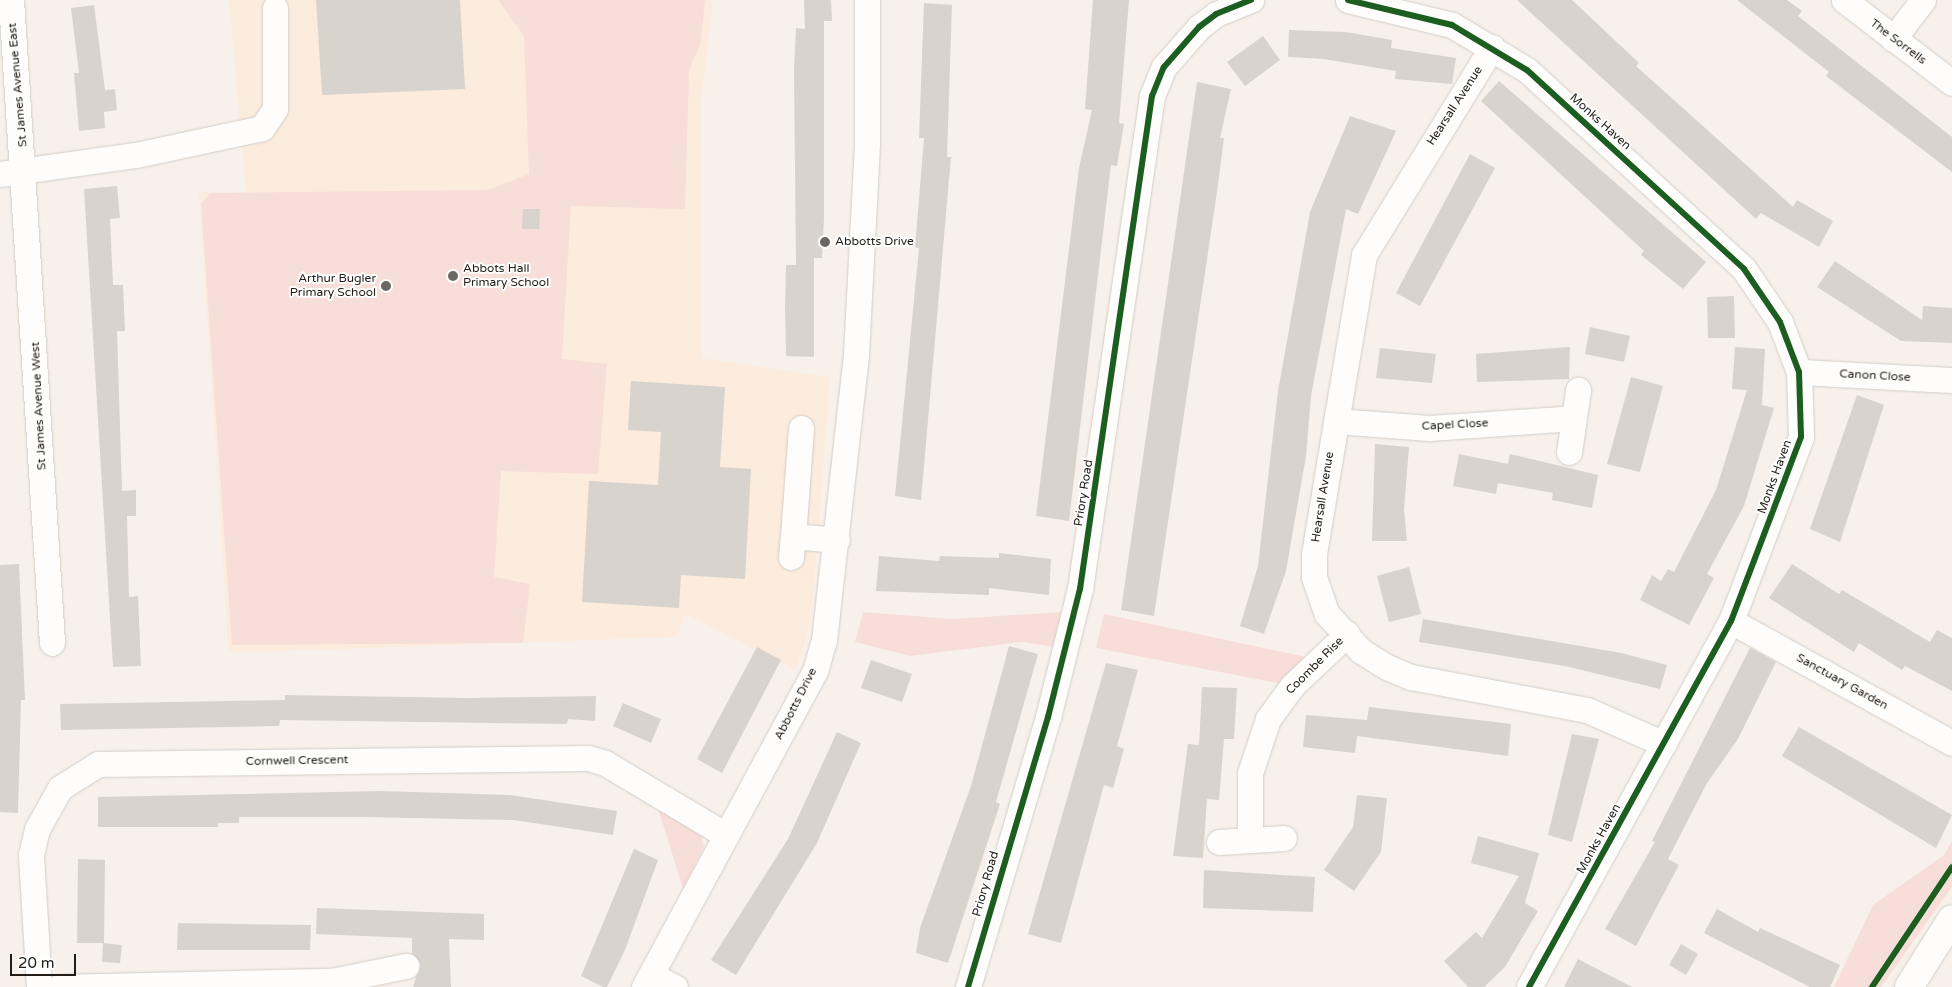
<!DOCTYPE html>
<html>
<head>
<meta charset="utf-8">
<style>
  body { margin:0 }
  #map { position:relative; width:1952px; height:987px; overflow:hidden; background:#f8f1eb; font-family:"Varela Round",sans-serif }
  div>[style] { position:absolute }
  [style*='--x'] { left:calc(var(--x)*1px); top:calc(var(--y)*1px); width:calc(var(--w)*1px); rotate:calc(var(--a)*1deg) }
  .built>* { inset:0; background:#fbecdd }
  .green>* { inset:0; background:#f8ded8 }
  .building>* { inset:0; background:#d8d3cd }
  .roads { filter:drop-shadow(0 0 1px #d3cdc7) drop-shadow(0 0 1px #d3cdc7) }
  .minor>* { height:25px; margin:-12.5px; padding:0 12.5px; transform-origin:12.5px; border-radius:12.5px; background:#fefdfc }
  .major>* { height:28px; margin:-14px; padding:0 14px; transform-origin:14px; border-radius:14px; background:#fefdfc }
  .cycleway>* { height:6px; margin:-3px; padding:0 3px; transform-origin:3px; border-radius:3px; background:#1b5e20 }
  .dots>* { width:14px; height:14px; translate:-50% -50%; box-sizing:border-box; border:2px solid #fff; border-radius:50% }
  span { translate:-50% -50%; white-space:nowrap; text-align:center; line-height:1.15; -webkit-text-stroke:4px #fff; paint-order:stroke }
  .street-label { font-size:12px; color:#211c16 }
  .poi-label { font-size:12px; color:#211c16 }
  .left { translate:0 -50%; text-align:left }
  .right { translate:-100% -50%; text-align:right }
  .scale { position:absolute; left:10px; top:954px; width:66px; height:22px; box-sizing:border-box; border:2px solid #211c16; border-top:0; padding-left:6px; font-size:15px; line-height:18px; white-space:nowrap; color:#211c16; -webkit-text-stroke:4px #fff; paint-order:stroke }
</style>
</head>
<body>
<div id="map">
  <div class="built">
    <i style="clip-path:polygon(229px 0,713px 0,701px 103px,701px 358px,830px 377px,814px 588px,808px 634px,796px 670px,685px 614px,676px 637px,229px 653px,199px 192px,246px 193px)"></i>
  </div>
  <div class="green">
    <i style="clip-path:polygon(498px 0,705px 0,701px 41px,689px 71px,685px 209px,571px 206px,562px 359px,607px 364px,598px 474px,501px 471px,494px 577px,530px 584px,523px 643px,232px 645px,201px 204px,210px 193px,488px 190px,529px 174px,524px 36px)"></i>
    <i style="clip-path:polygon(863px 612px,953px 619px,1060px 612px,1060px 648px,1023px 642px,910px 656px,855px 642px)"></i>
    <i style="clip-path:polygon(1104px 614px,1306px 657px,1292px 686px,1096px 648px)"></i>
    <i style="clip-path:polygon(657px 805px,701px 836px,704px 846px,683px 889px)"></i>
    <i style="clip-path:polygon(1952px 841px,1952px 887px,1881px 987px,1834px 987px,1873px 905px,1944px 855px)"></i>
  </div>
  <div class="building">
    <i style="clip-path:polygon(316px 0,460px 0,465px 89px,322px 95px)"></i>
    <i style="clip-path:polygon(804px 0,831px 0,832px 21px,824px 21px,824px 219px,822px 258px,814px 258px,814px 357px,786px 356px,785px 307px,786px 265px,796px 265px,794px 70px,796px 28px,805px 29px)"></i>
    <i style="clip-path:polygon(1093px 0,1129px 0,1119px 123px,1124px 124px,1117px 166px,1111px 165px,1069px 521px,1036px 516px,1079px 168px,1092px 110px,1085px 109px)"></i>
    <i style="clip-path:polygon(1517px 0,1572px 0,1639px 63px,1636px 66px,1793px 207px,1797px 200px,1833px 221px,1819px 247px,1761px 213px,1756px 219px)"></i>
    <i style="clip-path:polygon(1737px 0,1787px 0,1802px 11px,1798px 16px,1952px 137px,1952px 172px,1826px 76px,1829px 72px)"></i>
    <i style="clip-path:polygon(924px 3px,952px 5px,947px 157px,951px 157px,921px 500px,895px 496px,919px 248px,915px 247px,924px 138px,919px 138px)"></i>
    <i style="clip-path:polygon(94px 5px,105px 90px,115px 89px,117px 110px,104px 112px,105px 128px,79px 131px,74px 73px,79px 73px,71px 8px)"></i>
    <i style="clip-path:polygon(1289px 30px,1346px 32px,1392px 40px,1391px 48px,1456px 58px,1452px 84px,1395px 79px,1396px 71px,1324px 59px,1288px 57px)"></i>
    <i style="clip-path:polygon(1263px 36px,1280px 60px,1245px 86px,1227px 62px)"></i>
    <i style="clip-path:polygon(1499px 81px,1706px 262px,1683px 289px,1641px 255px,1644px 251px,1481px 101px)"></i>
    <i style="clip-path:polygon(1197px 82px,1231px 89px,1220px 138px,1224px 138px,1217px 192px,1154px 616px,1121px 610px)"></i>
    <i style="clip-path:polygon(1350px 116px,1396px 131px,1358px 214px,1346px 209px,1311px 396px,1306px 456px,1286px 571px,1264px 634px,1240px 626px,1258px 566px,1278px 391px,1310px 212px)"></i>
    <i style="clip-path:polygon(1470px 154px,1495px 168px,1420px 306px,1396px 293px)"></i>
    <i style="clip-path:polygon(117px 186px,120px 218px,110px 219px,113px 285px,123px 285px,125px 331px,117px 331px,122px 491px,136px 490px,136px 516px,127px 516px,129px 597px,138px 596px,141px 666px,113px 667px,84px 189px)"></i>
    <i style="clip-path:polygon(523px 209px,540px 209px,539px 229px,522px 229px)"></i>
    <i style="clip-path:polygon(1835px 261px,1922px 320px,1923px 306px,1952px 308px,1952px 343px,1901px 341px,1817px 287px)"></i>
    <i style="clip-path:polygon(1734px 296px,1735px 338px,1708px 338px,1707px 297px)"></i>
    <i style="clip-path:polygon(1590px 327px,1630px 336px,1624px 362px,1585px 354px)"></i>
    <i style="clip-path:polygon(1570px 347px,1569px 379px,1477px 382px,1476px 354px)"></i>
    <i style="clip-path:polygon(1735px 347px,1765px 349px,1762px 405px,1774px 408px,1744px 506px,1707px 574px,1714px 578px,1689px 625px,1640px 600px,1652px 575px,1661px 581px,1668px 569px,1674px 572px,1716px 490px,1747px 390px,1732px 389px)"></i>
    <i style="clip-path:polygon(1380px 348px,1436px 354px,1432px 383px,1376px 378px)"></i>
    <i style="clip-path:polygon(1631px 377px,1663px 386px,1640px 472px,1607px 464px)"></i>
    <i style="clip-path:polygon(631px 381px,725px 387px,720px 467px,751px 469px,745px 579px,681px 575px,679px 608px,582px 602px,589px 481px,658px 485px,661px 432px,628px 430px)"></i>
    <i style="clip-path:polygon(1857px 395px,1884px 405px,1840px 542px,1810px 529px)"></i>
    <i style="clip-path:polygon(1375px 444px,1409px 447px,1404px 510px,1407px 541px,1372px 541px)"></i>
    <i style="clip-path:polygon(1459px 454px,1508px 464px,1510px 454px,1598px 475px,1592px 508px,1552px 500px,1553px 493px,1498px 483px,1496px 494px,1453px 486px)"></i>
    <i style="clip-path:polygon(999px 553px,1051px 559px,1049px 595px,989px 588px,989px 595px,876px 591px,879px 556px,939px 561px,940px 556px,999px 558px)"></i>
    <i style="clip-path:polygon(19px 564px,25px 700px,21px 700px,18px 813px,0 812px,0 565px)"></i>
    <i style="clip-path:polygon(1792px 564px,1839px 594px,1842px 590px,1930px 642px,1937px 630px,1952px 638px,1952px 691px,1905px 666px,1902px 670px,1859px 643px,1854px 652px,1769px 598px)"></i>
    <i style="clip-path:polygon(1409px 567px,1421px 614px,1389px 622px,1377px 576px)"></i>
    <i style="clip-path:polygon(1423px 619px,1621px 653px,1667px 665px,1660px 689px,1565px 666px,1419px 642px)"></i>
    <i style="clip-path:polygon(1009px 646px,1038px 654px,996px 802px,1000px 804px,948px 963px,916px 953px,920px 928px,971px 786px)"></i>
    <i style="clip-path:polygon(757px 647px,781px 660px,722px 773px,697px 759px)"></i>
    <i style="clip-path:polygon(1750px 648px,1776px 662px,1738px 739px,1707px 783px,1668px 859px,1679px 865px,1636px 946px,1605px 929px,1655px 842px,1652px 841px)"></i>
    <i style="clip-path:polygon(871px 660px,912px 674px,902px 702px,861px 688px)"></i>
    <i style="clip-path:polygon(1106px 663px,1138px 670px,1117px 746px,1124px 749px,1113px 788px,1104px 785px,1061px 943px,1028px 934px)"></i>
    <i style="clip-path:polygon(1202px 687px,1237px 688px,1234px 739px,1224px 739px,1219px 800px,1207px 799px,1203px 858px,1173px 856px,1188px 744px,1199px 745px)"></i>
    <i style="clip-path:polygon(285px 695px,468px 698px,596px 696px,595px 721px,568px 719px,567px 724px,280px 720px,279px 726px,61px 730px,60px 704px,285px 700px)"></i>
    <i style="clip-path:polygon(623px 703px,661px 719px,651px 743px,613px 726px)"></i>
    <i style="clip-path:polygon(1369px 707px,1511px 724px,1508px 756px,1357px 736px,1355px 753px,1303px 747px,1306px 715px,1367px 720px)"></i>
    <i style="clip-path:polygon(1799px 727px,1952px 815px,1936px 848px,1782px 756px)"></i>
    <i style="clip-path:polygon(837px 732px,861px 743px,817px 843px,736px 975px,711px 960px,788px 839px)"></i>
    <i style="clip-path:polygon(1572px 734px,1599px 739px,1572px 842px,1548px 835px)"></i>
    <i style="clip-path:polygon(381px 791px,510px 795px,617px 811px,613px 835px,514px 820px,363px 817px,239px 817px,239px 823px,218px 823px,218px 827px,98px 827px,98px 797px)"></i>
    <i style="clip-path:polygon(1357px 795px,1387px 798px,1381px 852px,1354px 891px,1324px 870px,1353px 827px)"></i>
    <i style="clip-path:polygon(1478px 836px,1539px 853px,1525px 903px,1538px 911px,1505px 967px,1484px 987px,1468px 987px,1444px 961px,1476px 932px,1482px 938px,1519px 876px,1471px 863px)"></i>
    <i style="clip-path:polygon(634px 849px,658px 860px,625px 950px,607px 987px,603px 987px,581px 976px)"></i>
    <i style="clip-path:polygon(78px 859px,105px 860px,104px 943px,77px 943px)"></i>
    <i style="clip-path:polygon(1204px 870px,1315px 877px,1313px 912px,1203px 908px)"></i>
    <i style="clip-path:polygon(317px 908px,484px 914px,484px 940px,449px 939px,451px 987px,413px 987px,420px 964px,412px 953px,412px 938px,316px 934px)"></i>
    <i style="clip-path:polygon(1717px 909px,1758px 932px,1760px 928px,1840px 965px,1830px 987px,1810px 987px,1704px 933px)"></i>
    <i style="clip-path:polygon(178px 923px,311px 925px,310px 950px,177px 950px)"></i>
    <i style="clip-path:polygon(103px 943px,122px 945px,120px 963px,102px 962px)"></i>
    <i style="clip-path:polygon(1681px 944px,1698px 954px,1686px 975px,1669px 965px)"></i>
    <i style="clip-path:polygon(1578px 959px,1632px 987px,1564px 987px)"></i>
  </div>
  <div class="roads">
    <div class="minor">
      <i style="--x:11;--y:0;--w:644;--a:86.35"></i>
      <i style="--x:1348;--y:0;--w:107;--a:13.5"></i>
      <i style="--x:1452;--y:25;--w:87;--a:31"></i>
      <i style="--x:1527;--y:70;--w:294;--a:42.5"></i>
      <i style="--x:1744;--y:269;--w:64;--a:55.8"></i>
      <i style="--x:1780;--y:322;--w:53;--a:69.2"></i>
      <i style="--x:1799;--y:372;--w:65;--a:88.2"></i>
      <i style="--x:1801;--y:437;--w:197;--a:110.8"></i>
      <i style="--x:1731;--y:621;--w:418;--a:118.9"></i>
      <i style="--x:1844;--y:0;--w:136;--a:37.5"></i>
      <i style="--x:1893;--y:39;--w:49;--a:-52.4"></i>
      <i style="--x:1492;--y:47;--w:244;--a:121.6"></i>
      <i style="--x:1364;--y:255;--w:304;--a:99.5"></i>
      <i style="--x:1314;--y:555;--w:22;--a:90"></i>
      <i style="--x:1314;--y:577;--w:39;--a:71"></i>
      <i style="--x:1327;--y:614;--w:50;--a:47.4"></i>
      <i style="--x:1361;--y:651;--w:31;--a:32"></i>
      <i style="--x:1387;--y:667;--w:26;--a:23"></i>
      <i style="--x:1411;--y:677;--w:179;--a:10.6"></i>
      <i style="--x:1587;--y:710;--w:84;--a:23.8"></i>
      <i style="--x:0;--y:174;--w:137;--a:-8"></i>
      <i style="--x:136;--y:155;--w:129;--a:-12.1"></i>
      <i style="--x:262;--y:128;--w:23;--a:-56"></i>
      <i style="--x:275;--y:109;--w:101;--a:-90"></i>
      <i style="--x:1799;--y:372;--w:153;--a:3"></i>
      <i style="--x:1336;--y:421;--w:93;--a:4.3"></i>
      <i style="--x:1429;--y:428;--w:145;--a:-3.9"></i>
      <i style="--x:801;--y:428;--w:108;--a:94.2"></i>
      <i style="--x:793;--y:536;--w:44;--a:5.2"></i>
      <i style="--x:1569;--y:452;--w:63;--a:-81.7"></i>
      <i style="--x:791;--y:557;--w:21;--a:-85"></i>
      <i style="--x:1731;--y:621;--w:252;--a:28.9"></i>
      <i style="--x:1250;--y:840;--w:67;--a:-90"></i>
      <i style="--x:1250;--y:773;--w:57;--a:-71.6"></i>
      <i style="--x:1268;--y:719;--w:41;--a:-54"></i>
      <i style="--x:1292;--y:686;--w:76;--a:-43.4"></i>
      <i style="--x:1219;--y:842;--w:65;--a:-3.5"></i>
      <i style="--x:651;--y:975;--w:27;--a:27"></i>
      <i style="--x:39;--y:987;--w:132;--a:-93.5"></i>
      <i style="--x:31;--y:855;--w:27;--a:-77"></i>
      <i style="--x:37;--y:829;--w:47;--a:-60.7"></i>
      <i style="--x:60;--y:788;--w:45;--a:-32.3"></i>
      <i style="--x:98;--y:764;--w:490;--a:-0.7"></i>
      <i style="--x:588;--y:758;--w:18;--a:16"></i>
      <i style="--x:605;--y:763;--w:141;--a:30.8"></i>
      <i style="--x:59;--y:987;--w:273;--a:-1.3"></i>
      <i style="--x:332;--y:981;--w:76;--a:-11.5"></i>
      <i style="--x:644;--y:987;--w:359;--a:-61.6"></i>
      <i style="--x:815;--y:671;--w:32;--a:-74"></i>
      <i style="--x:824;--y:640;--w:288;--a:-83.6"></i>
      <i style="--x:856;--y:354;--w:212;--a:-87"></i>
      <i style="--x:867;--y:142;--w:142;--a:-90"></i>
      <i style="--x:968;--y:987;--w:282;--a:-73.5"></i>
      <i style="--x:1048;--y:717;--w:132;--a:-76"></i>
      <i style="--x:1080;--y:589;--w:498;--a:-81.7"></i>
      <i style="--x:1152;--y:96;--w:31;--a:-68"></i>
      <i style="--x:1164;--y:67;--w:53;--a:-48.8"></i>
      <i style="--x:1199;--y:27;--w:21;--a:-37"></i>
      <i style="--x:1216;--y:14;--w:38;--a:-22"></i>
    </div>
    <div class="major">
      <i style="--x:1909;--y:987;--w:80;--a:-57.7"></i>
    </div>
  </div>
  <div class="cycleway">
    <i style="--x:1348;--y:0;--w:107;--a:13.5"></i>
    <i style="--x:1452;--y:25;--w:87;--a:31"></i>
    <i style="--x:1527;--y:70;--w:294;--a:42.5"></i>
    <i style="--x:1744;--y:269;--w:64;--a:55.8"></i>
    <i style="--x:1780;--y:322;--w:53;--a:69.2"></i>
    <i style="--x:1799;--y:372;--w:65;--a:88.2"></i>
    <i style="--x:1801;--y:437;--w:197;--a:110.8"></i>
    <i style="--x:1731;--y:621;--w:418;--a:118.9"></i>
    <i style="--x:968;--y:987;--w:282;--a:-73.5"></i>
    <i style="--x:1048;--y:717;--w:132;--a:-76"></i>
    <i style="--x:1080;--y:589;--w:498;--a:-81.7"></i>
    <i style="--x:1152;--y:96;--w:31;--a:-68"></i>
    <i style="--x:1164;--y:67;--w:53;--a:-48.8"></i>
    <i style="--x:1199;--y:27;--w:21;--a:-37"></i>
    <i style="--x:1216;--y:14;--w:38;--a:-22"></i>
    <i style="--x:1872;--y:987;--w:144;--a:-56.3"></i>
  </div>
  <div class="dots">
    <i style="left:825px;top:242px;background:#6c6761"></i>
    <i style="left:453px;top:276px;background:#6c6761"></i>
    <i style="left:386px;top:286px;background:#6c6761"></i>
  </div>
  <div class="street-label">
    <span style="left:1898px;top:42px;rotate:37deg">The Sorrells</span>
    <span style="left:18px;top:85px;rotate:-95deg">St James Avenue East</span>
    <span style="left:1455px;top:106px;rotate:-57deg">Hearsall Avenue</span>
    <span style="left:1600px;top:122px;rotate:42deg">Monks Haven</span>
    <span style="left:1875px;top:376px;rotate:3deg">Canon Close</span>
    <span style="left:39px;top:406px;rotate:-93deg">St James Avenue West</span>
    <span style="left:1455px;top:425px;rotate:-3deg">Capel Close</span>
    <span style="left:1775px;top:477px;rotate:-70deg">Monks Haven</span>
    <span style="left:1084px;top:493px;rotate:-81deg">Priory Road</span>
    <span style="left:1323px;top:497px;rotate:-81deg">Hearsall Avenue</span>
    <span style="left:1315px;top:666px;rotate:-45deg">Coombe Rise</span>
    <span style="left:1842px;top:682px;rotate:29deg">Sanctuary Garden</span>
    <span style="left:796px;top:704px;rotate:-63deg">Abbotts Drive</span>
    <span style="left:297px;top:761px;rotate:-1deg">Cornwell Crescent</span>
    <span style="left:1599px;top:839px;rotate:-61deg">Monks Haven</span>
    <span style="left:986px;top:884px;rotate:-74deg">Priory Road</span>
  </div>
  <div class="poi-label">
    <span class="left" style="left:835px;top:242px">Abbotts Drive</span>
    <span class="left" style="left:463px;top:276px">Abbots Hall<br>Primary School</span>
    <span class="right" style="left:376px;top:286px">Arthur Bugler<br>Primary School</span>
  </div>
  <div class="scale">20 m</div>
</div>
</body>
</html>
